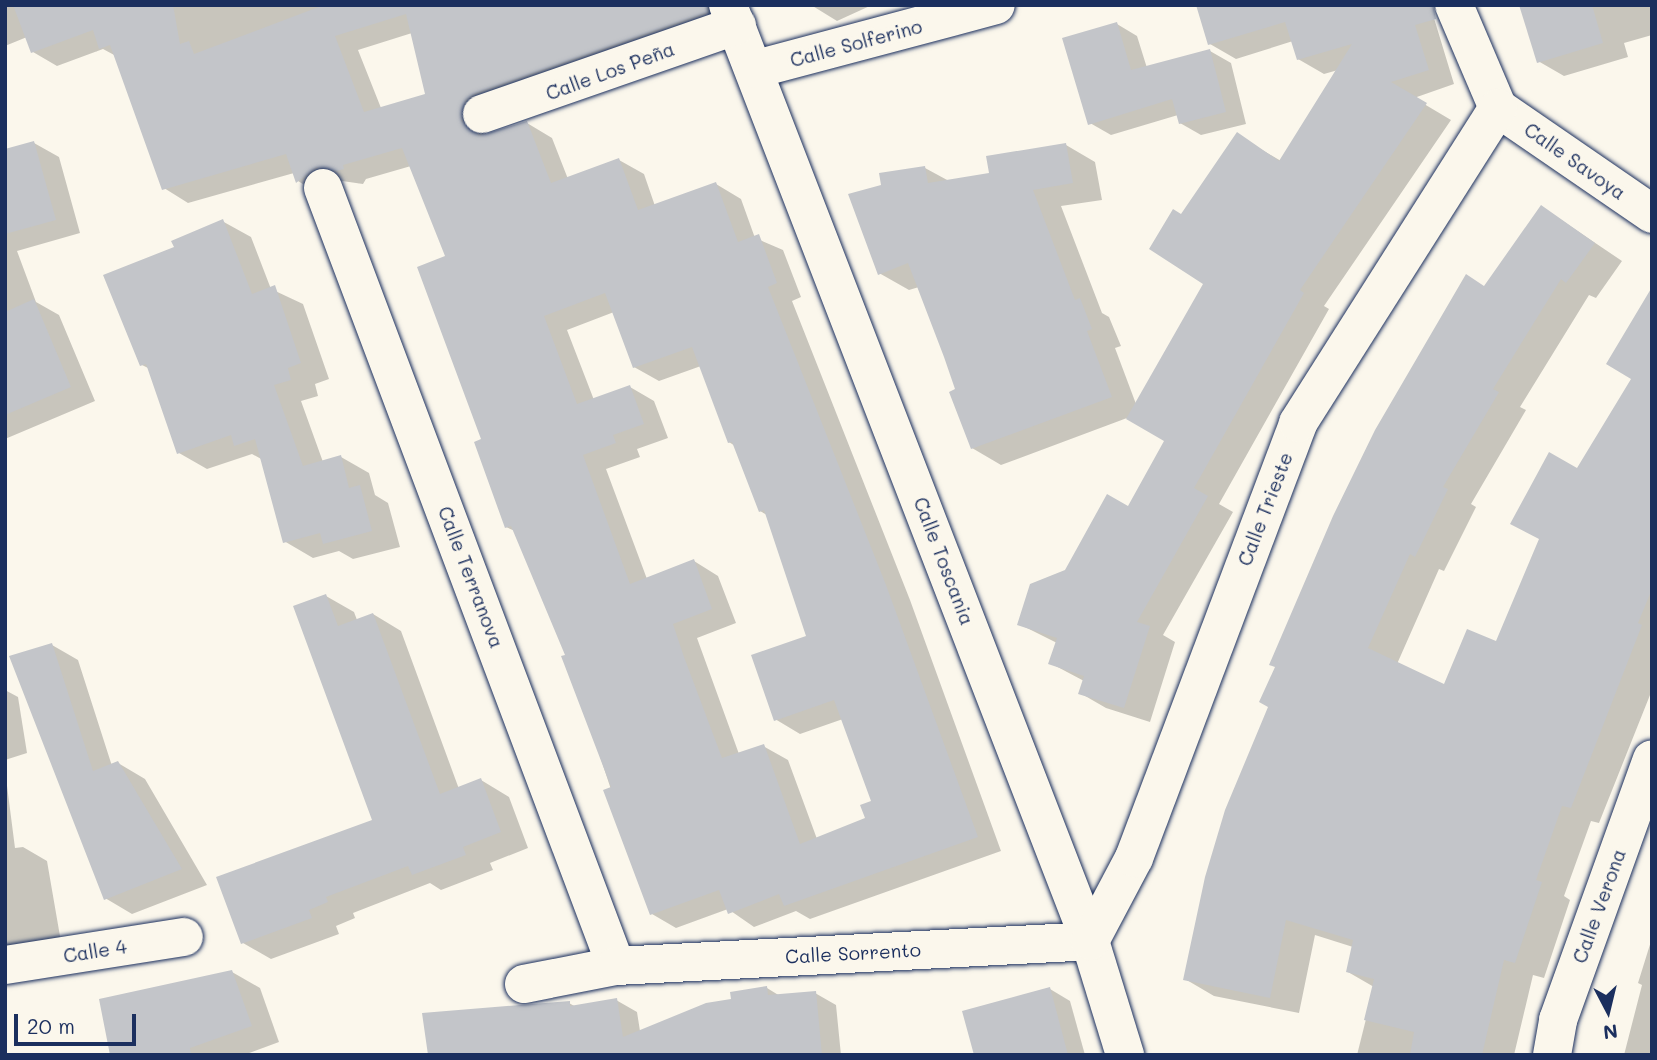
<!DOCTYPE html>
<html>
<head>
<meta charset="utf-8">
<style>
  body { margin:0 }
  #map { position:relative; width:1657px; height:1060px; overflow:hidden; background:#fbf7ec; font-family:Mali,sans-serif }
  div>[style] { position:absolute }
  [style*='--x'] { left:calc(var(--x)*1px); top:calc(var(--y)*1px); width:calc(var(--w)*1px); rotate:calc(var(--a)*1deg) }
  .shadow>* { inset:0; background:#0003 }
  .building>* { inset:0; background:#c3c5c9 }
  .roads { filter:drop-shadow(0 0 2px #1b2f5e) drop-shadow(0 0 2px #1b2f5e) }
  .minor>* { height:38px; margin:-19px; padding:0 19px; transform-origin:19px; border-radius:19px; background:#fbf7ec }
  span { translate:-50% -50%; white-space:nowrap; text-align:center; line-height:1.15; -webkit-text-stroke:7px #fbf7ec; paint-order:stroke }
  .street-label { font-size:19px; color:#1b2f5e }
  .frame { position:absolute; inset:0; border:7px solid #1b2f5e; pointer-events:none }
  .north { position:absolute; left:1573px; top:976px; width:70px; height:70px; -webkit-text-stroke:5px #fbf7ec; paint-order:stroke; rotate:173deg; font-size:19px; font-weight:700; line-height:28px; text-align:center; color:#1b2f5e }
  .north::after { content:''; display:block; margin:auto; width:24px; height:32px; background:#1b2f5e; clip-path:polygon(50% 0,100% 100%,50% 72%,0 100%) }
  .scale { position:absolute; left:14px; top:1014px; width:122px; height:32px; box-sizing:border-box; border:4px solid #1b2f5e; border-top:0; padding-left:9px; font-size:21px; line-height:24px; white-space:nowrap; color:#1b2f5e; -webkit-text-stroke:5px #fbf7ec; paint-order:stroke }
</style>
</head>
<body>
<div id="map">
  <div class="shadow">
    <i style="clip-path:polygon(evenodd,5px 5px,708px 5px,718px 31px,485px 124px,486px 135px,527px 123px,552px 138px,568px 179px,619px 160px,644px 174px,655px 206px,716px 184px,741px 199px,755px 238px,783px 250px,801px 297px,792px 301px,910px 600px,1001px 851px,810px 919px,796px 911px,754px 927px,728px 909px,676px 928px,652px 914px,567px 656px,515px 531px,506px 527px,483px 440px,447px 257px,411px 166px,366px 179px,363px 184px,342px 181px,322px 196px,298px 181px,294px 173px,188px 203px,164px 188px,116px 56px,103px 49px,57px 66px,33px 52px,27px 37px,5px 46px,5px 5px,412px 33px,427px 95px,381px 108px,358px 50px,412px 33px,5px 5px,614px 312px,634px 367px,659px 381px,701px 366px,729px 442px,735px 446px,760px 511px,767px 515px,809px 637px,775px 719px,800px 734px,843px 719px,873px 802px,867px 819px,817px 839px,788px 760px,763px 746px,739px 754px,697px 638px,736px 623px,718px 576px,694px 561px,647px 579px,606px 469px,640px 457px,637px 449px,668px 438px,654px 401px,630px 387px,594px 400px,567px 330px,614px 312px)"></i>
    <i style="clip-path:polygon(811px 5px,872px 5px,837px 21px)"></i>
    <i style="clip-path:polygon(1198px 5px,1430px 5px,1454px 84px,1414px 98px,1451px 120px,1324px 306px,1329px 309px,1219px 504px,1233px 512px,1163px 635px,1175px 642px,1150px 722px,1106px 708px,1080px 693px,1084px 681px,1050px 663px,1057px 643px,1019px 624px,1128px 508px,1166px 441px,1127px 418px,1001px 465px,972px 448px,957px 390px,919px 287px,909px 290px,879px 273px,883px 186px,925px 168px,949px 181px,991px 175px,1066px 145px,1095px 162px,1102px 200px,1061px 206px,1102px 313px,1109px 317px,1121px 346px,1115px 348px,1136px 404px,1206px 283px,1182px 217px,1237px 135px,1281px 161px,1338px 70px,1324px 74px,1298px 59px,1293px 41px,1236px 59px,1210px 44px)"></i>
    <i style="clip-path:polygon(1521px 5px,1652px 5px,1652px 35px,1624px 43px,1628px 57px,1564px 76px,1538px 61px)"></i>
    <i style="clip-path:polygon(1117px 24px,1137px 36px,1147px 68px,1210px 51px,1231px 63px,1246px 124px,1201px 135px,1180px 123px,1178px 115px,1111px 135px,1090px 123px)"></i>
    <i style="clip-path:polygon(34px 143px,59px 157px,80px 233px,17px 251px,36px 302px,59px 315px,95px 401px,5px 439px,5px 151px)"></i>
    <i style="clip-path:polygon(1542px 207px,1622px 261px,1596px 298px,1589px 295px,1520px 407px,1526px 410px,1471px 504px,1476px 507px,1444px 571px,1439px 569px,1397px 664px,1445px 686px,1497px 643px,1578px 470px,1634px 378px,1652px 300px,1652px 690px,1599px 823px,1591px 821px,1564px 896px,1570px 900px,1544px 978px,1533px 975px,1514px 1055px,1357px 1055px,1374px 987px,1348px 972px,1353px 947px,1315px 935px,1299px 1013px,1214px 996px,1185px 979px,1485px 287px)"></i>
    <i style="clip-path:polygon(222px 221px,251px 237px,271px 289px,303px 304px,329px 379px,315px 384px,318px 396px,301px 401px,323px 462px,341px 457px,369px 473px,375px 495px,388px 503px,400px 547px,353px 559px,339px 551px,313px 558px,284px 541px,263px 460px,252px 454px,207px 469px,179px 453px,150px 369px,142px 365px,176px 248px)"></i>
    <i style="clip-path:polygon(326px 596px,354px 612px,357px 620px,373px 614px,401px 631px,459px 789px,481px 780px,509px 797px,528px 848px,490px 863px,493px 870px,441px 890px,430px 883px,353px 913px,355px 918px,336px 926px,339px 934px,271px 959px,243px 943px,374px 821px)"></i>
    <i style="clip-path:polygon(52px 645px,78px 660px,112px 766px,118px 763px,145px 779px,207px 885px,132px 914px,105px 898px)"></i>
    <i style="clip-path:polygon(5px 690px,18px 697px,27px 753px,5px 760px)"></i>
    <i style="clip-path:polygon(5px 770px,15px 848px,23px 847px,47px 861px,61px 942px,5px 952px)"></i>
    <i style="clip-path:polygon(1652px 938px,1652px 1055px,1624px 1055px,1642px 985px,1638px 983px)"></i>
    <i style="clip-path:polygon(232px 972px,260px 988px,279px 1042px,244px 1055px,112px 1055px)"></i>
    <i style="clip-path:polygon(767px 988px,780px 996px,815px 993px,836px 1005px,841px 1055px,429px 1055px,569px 1003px,576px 1007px,616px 1000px,637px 1012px,640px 1031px)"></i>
    <i style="clip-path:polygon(1050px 989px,1070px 1001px,1085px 1055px,976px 1055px)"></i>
  </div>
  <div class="building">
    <i style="clip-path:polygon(evenodd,13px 5px,173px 5px,180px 44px,189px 41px,194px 54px,324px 5px,707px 5px,707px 12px,475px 93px,465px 100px,461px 121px,479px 136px,527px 121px,551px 183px,619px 158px,638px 210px,716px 182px,738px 242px,759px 234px,777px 283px,768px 287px,886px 585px,978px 837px,784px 906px,779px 894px,728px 914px,719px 890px,650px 915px,603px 790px,611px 787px,561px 656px,565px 655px,511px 526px,505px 528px,474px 442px,481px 439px,417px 267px,445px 256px,402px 148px,343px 165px,344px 169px,337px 171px,316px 167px,296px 183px,286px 154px,162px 190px,110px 45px,99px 49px,93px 30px,31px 53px,13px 5px,406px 14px,425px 94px,364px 112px,335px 36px,406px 14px,13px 5px,605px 293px,633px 368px,692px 347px,728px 443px,732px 442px,759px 512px,764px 510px,806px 636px,751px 655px,774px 721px,834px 700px,871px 801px,860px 805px,865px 818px,800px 844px,764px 744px,722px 758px,684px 657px,673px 624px,712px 609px,694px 559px,630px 584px,583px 455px,616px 443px,613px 435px,644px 424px,630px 385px,577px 404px,544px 316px,605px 293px)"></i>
    <i style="clip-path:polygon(1196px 5px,1433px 5px,1436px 19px,1415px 25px,1429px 70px,1391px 82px,1427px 103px,1300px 290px,1304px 293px,1194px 488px,1208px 496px,1137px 622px,1150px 626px,1124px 708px,1078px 694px,1084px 676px,1048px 664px,1057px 638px,1017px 625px,1030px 584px,1065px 570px,1107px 494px,1128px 506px,1164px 441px,1126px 419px,1203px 284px,1149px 249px,1173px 209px,1181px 214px,1237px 132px,1279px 161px,1352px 44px,1297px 60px,1285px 22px,1208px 45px)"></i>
    <i style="clip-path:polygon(1519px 5px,1592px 5px,1603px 43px,1537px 63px)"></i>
    <i style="clip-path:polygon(1117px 22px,1131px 70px,1210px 49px,1226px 112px,1179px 124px,1172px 99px,1088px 125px,1062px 38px)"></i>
    <i style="clip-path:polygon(34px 141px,56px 220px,5px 234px,5px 149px)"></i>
    <i style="clip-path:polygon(1066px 143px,1073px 183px,1033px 190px,1075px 300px,1080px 298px,1092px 329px,1087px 331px,1112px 397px,971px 449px,949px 392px,955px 389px,944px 357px,908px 263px,878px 275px,848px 194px,881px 185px,879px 173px,925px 166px,928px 183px,989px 173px,986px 156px)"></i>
    <i style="clip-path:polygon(1541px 205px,1595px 243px,1566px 283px,1561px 279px,1493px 389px,1499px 392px,1443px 487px,1448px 489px,1415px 557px,1410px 554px,1368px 648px,1444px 684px,1467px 629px,1496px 641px,1539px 539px,1510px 524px,1549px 452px,1577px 468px,1631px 379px,1606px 364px,1652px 287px,1652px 589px,1638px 623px,1642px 625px,1571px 808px,1562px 806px,1536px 880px,1542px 882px,1515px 963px,1504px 960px,1482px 1055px,1410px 1055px,1414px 1032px,1364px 1020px,1374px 979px,1346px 972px,1353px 940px,1286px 920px,1270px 998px,1183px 980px,1205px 877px,1225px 810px,1268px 707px,1259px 702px,1275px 667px,1269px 665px,1333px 516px,1375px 430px,1466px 274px,1484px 286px)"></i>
    <i style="clip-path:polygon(223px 219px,252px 294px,275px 285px,301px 363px,288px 368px,291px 380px,274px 385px,303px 466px,341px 455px,349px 488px,360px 485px,372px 531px,323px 544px,320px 533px,283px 543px,255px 439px,234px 446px,231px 435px,177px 454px,146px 364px,140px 366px,103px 275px,174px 247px,171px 241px)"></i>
    <i style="clip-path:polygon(34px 299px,71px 387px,5px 415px,5px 312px)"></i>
    <i style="clip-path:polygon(326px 594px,338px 626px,373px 613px,440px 794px,481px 778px,501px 832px,463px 847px,466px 855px,412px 875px,408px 866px,326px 897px,328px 902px,309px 910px,312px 918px,241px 944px,216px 877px,372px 820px,293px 606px)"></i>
    <i style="clip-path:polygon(52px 643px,93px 771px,118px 761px,182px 869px,104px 900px,9px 656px)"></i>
    <i style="clip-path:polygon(232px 970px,252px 1026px,190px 1048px,191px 1055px,110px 1055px,99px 999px)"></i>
    <i style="clip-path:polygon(767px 986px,768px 995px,816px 991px,822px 1055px,428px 1055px,422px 1013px,570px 1001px,570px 1006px,617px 998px,623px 1037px,706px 1003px,731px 999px,730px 992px)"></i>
    <i style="clip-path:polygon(1050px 987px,1068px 1055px,974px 1055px,962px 1011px)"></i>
  </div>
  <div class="roads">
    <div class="minor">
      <i style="--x:728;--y:5;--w:1004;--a:68.86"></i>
      <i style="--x:1090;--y:941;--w:119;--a:72.9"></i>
      <i style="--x:1454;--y:5;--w:112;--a:66.9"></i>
      <i style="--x:756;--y:69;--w:248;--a:-14.9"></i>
      <i style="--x:1498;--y:108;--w:187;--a:34.5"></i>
      <i style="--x:482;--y:114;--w:270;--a:-19.2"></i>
      <i style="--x:323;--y:188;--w:831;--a:69.36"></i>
      <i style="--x:5;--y:965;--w:181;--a:-8.9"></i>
      <i style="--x:524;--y:984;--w:94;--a:-11.1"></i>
      <i style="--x:616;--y:966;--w:475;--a:-3"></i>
      <i style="--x:1090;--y:941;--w:94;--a:-62.1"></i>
      <i style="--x:1134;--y:858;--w:465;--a:-69.3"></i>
      <i style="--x:1298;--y:423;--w:373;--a:-57.6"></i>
      <i style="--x:1552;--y:1055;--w:36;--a:-80"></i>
      <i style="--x:1558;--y:1020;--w:277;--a:-70.2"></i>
    </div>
  </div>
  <div class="street-label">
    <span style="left:856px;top:43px;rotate:-15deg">Calle Solferino</span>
    <span style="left:610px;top:71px;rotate:-20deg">Calle Los Peña</span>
    <span style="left:1575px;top:161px;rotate:35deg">Calle Savoya</span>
    <span style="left:1265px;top:509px;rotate:-69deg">Calle Trieste</span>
    <span style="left:944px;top:561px;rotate:69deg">Calle Toscania</span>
    <span style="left:471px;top:577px;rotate:69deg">Calle Terranova</span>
    <span style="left:1599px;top:906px;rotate:-70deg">Calle Verona</span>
    <span style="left:95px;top:951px;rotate:-9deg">Calle 4</span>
    <span style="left:853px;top:953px;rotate:-3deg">Calle Sorrento</span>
  </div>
  <div class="frame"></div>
  <div class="north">N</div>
  <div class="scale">20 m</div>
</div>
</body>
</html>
